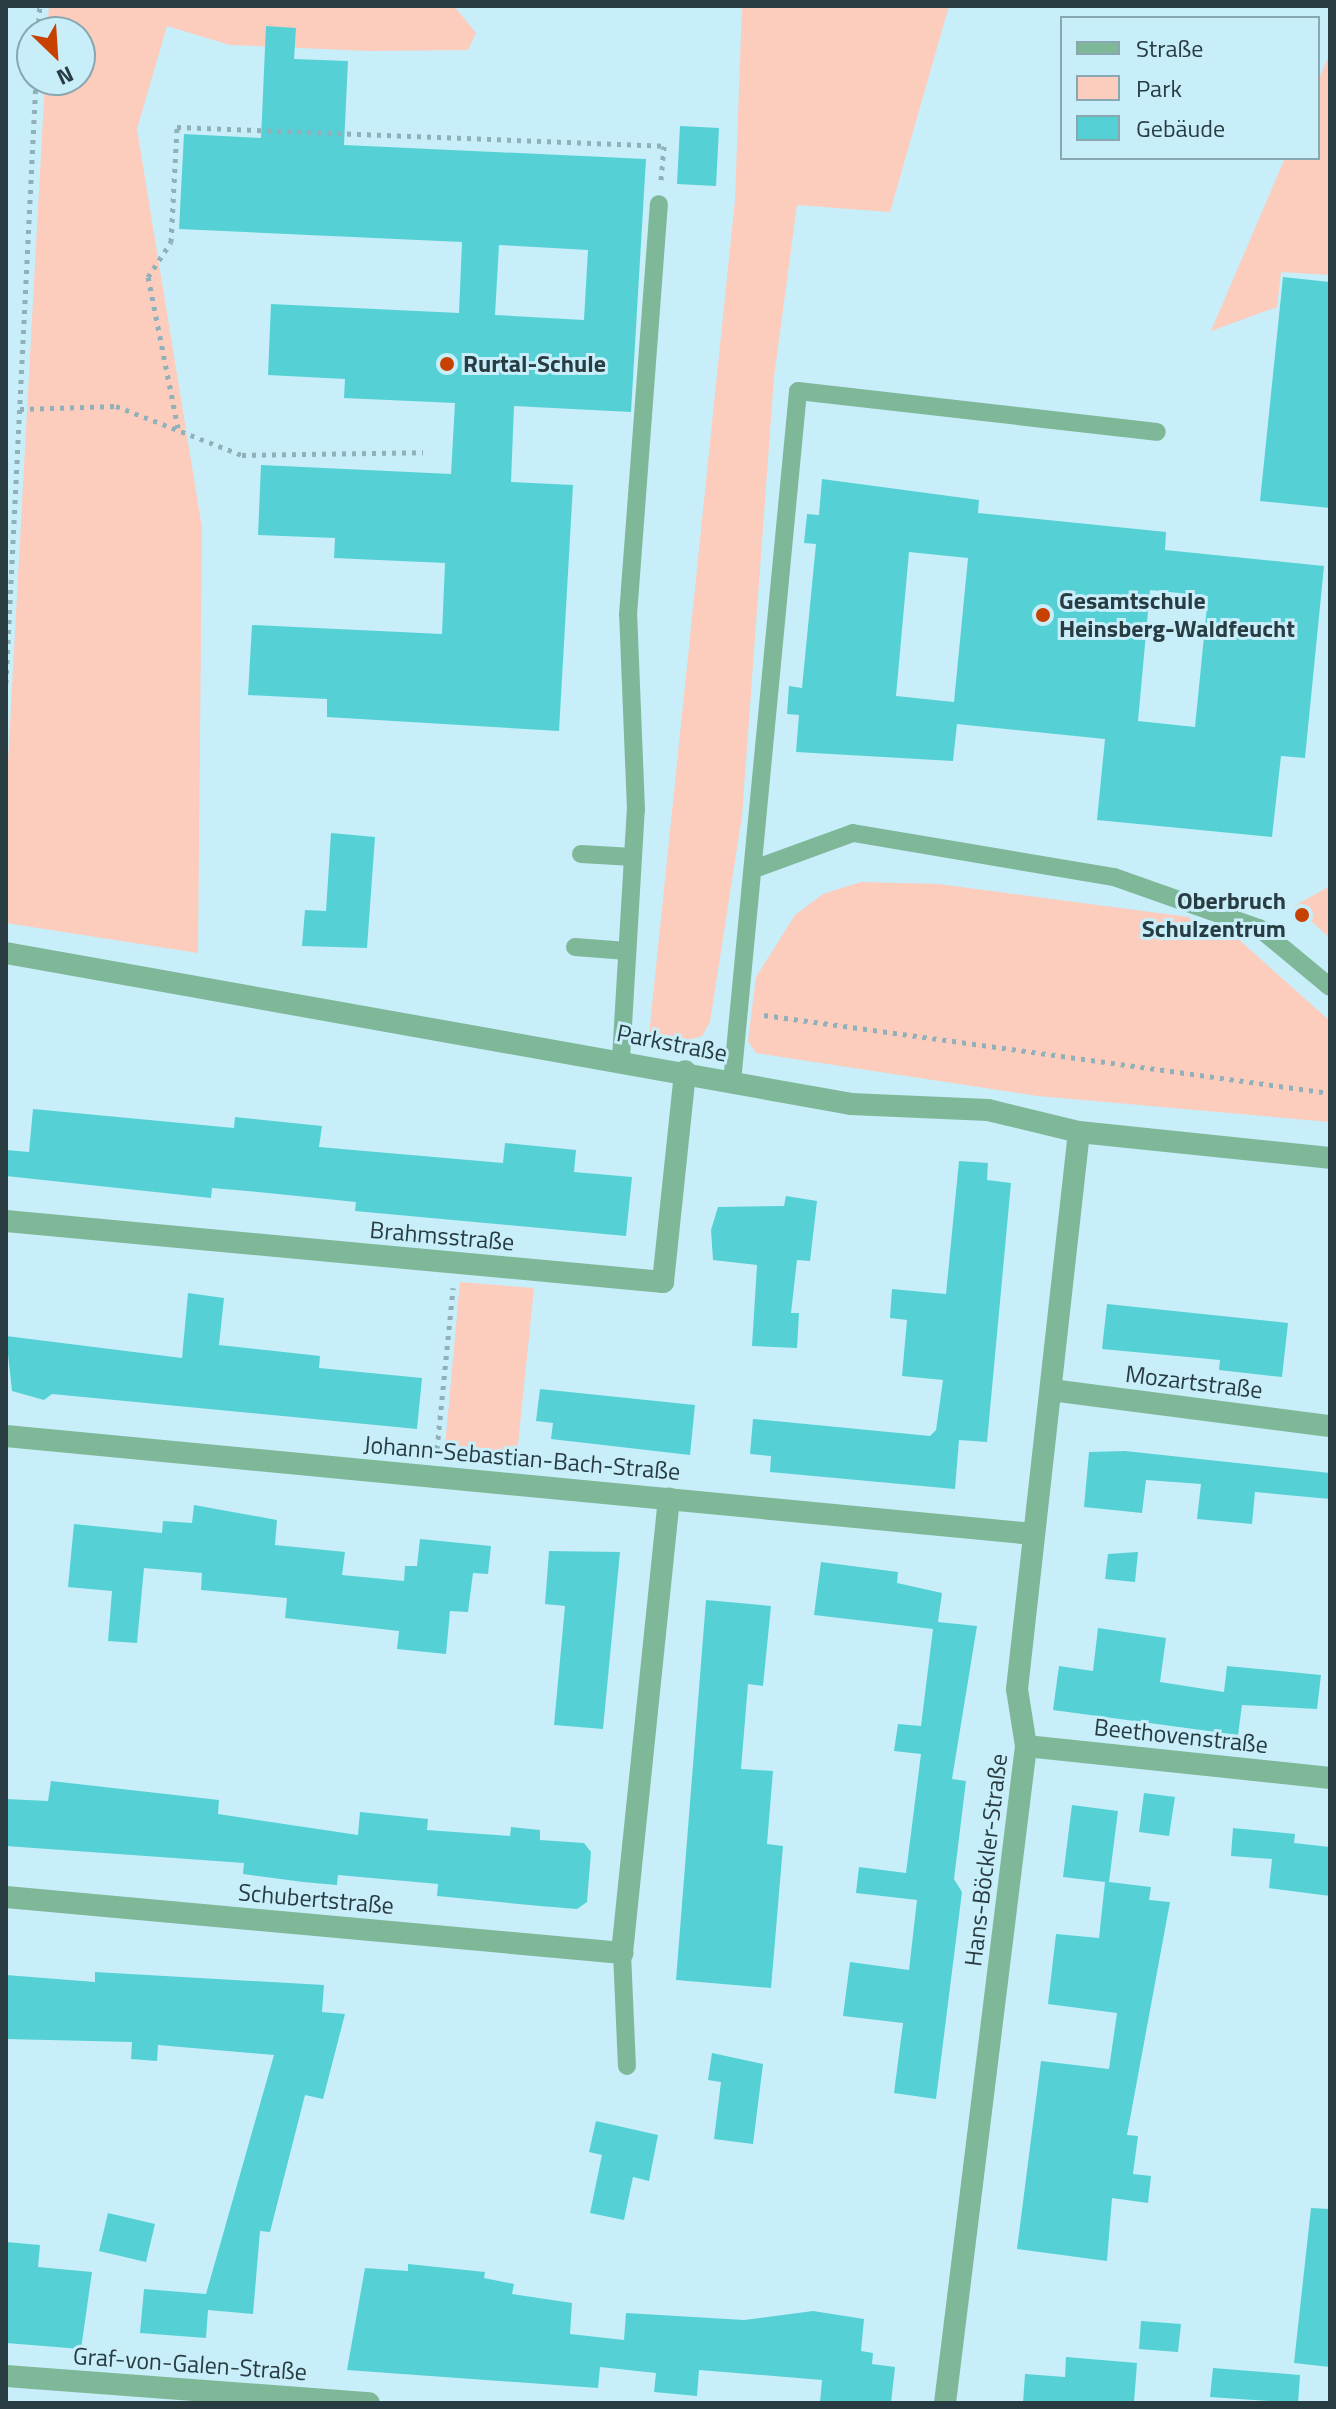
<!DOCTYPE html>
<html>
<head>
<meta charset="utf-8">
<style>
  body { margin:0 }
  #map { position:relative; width:1336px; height:2409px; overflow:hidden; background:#c8eefa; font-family:"Titillium Web",sans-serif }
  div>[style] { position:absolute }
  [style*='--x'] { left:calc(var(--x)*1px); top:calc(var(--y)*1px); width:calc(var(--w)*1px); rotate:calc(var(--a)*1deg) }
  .green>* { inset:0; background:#fcccbd }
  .building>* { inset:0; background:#55d1d6 }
  .path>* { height:5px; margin-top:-2.5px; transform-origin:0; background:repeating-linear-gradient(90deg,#90b0ba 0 4px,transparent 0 10px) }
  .service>* { height:18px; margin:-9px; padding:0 9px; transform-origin:9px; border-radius:9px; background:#7fb898 }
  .minor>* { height:22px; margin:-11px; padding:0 11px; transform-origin:11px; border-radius:11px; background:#7fb898 }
  .dots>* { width:22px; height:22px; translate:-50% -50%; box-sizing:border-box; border:4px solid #c8eefa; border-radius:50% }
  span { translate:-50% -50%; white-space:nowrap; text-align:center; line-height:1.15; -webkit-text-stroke:6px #c8eefa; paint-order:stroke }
  .poi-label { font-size:24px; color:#283c42; font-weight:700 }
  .left { translate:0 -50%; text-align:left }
  .right { translate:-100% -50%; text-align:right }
  .street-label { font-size:24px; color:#283c42 }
  .frame { position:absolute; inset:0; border:8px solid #283c42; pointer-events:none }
  .legend { position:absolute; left:1060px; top:16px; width:260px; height:144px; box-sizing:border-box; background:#c8eefa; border:2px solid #88a7b0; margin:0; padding:10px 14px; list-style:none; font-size:24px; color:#283c42 }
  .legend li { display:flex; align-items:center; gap:16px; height:40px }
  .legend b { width:40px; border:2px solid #88a7b0 }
  .north { position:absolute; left:16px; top:16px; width:80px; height:80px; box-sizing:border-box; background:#c8eefa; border:2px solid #88a7b0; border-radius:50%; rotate:155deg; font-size:22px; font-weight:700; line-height:32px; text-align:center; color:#283c42 }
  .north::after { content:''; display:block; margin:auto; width:28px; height:36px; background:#c74101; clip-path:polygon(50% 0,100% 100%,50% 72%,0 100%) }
</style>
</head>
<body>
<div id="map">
  <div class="green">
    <i style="clip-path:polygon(49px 6px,454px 6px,476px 33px,468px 50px,370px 51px,230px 45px,167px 26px,137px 129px,202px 528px,198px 953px,6px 923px,6px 798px,45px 80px,80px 80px,80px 32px,47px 32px)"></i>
    <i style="clip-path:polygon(742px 6px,949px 6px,890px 212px,797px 205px,774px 377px,742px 816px,710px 1022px,702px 1036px,678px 1043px,649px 1035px,735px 200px)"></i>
    <i style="clip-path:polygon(1330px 53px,1330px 275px,1281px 272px,1277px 307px,1211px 331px,1285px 158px,1318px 158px,1318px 81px)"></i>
    <i style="clip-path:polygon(861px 882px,938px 884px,1189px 917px,1236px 937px,1330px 1021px,1330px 1122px,1038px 1096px,756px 1053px,748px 1041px,756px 977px,795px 915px,823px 894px)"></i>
    <i style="clip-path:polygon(1330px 886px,1330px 938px,1294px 906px)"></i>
    <i style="clip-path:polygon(460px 1282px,534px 1288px,516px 1464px,444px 1458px)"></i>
  </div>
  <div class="building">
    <i style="clip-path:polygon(evenodd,266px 26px,296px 28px,294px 59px,348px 61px,344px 145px,646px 159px,631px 412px,514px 406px,511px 482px,573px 485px,559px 731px,327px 717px,327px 699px,248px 695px,252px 625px,442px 634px,445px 563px,334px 558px,335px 538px,258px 535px,261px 465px,451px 474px,455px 403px,344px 398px,345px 379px,268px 375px,271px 304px,459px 313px,462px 242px,179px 229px,184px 134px,261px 138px,266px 26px,499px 245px,588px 250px,584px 320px,495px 315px,499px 245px)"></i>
    <i style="clip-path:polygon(680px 126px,719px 128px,716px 186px,677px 184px)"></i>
    <i style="clip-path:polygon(1283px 277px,1330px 282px,1330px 508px,1260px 501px)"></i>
    <i style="clip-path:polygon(evenodd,822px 479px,979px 500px,978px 513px,1166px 532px,1165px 550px,1324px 566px,1305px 758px,1281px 756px,1272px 837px,1097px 820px,1105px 739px,957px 724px,953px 761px,796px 752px,799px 715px,787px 714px,789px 686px,802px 688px,816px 544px,804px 543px,807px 514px,819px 515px,822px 479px,909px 552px,968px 558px,954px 702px,896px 696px,909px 552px,822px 479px,1150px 590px,1208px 596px,1195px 727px,1138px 721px,1150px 590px)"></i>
    <i style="clip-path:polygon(331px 833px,375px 837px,367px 948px,302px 946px,305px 910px,326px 911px)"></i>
    <i style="clip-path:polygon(33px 1109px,234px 1128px,235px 1117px,322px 1126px,319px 1147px,503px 1163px,505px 1143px,576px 1150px,574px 1172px,632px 1177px,626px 1236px,355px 1211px,356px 1202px,258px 1192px,212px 1188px,211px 1198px,6px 1176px,6px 1150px,29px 1152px)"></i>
    <i style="clip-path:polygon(959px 1161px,988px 1163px,987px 1180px,1011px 1183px,987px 1442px,959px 1440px,955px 1489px,770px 1472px,771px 1456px,750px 1454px,753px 1419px,930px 1436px,936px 1430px,943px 1380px,902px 1376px,907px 1320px,890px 1318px,892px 1289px,946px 1294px)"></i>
    <i style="clip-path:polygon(786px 1196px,817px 1201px,810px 1261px,797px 1260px,791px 1313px,799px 1313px,797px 1348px,752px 1346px,757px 1265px,713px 1260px,711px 1230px,718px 1207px,784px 1206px)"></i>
    <i style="clip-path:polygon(188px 1293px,224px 1298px,219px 1345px,320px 1356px,319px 1368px,422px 1378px,417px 1429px,52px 1394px,44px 1400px,12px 1391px,6px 1336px,182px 1358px)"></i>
    <i style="clip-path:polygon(1107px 1304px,1288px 1323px,1282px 1377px,1219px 1370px,1220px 1360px,1102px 1349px)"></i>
    <i style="clip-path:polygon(540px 1389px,695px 1405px,690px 1455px,551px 1439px,553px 1423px,536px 1421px)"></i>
    <i style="clip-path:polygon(1125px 1451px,1330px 1473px,1330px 1499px,1255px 1492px,1252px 1524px,1197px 1519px,1201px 1484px,1146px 1480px,1142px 1513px,1084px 1507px,1089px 1452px)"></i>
    <i style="clip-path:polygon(194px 1505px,277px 1520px,275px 1545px,345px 1552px,342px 1575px,404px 1581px,405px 1566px,417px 1566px,420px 1539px,491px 1546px,488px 1574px,473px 1573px,468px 1612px,450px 1611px,446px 1654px,397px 1649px,399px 1631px,285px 1618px,287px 1598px,201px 1590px,202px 1573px,144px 1568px,137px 1643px,108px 1641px,112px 1591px,68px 1587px,74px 1524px,162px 1533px,163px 1521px,192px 1523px)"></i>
    <i style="clip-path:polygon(549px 1551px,620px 1552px,603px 1729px,554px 1725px,565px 1606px,545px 1604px)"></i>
    <i style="clip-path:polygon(1138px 1552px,1135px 1582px,1105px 1579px,1108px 1554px)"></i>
    <i style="clip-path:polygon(821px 1562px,898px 1572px,897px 1583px,942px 1593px,938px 1622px,977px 1626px,952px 1779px,966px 1781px,954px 1879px,962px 1892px,936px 2099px,894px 2093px,903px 2023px,843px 2016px,850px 1962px,909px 1970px,917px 1900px,856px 1893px,859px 1867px,906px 1873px,921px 1754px,894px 1751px,898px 1724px,921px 1726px,933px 1629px,814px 1615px)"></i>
    <i style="clip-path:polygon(706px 1600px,771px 1606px,763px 1686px,748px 1684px,741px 1769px,773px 1771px,767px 1844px,783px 1846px,771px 1988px,676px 1980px)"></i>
    <i style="clip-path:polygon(1098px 1628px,1166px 1638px,1160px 1682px,1224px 1692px,1227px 1666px,1321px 1675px,1317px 1709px,1242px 1705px,1238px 1735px,1053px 1710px,1059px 1666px,1093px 1671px)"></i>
    <i style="clip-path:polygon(51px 1781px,219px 1800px,218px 1814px,358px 1835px,360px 1812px,428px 1819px,427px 1830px,510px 1836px,511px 1827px,540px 1830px,540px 1840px,584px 1843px,591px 1852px,587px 1902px,577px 1909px,540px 1906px,437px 1896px,438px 1884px,338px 1875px,337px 1885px,303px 1882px,243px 1874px,244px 1863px,6px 1846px,6px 1799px,48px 1801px)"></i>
    <i style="clip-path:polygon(1144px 1793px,1175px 1797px,1169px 1836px,1139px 1832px)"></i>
    <i style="clip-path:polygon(1072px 1805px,1118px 1811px,1109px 1882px,1151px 1887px,1149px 1900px,1170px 1902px,1127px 2135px,1138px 2136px,1133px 2174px,1151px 2176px,1148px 2203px,1112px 2198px,1107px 2261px,1017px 2249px,1041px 2061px,1109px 2069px,1117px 2013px,1048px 2004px,1056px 1934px,1099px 1938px,1105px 1882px,1063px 1877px)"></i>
    <i style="clip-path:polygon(1233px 1828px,1295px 1834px,1294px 1843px,1330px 1847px,1330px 1896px,1269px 1888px,1272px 1859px,1231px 1856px)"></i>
    <i style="clip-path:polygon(95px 1972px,324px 1985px,322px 2012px,345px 2014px,323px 2099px,305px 2095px,270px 2232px,260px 2231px,253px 2314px,208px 2310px,206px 2338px,140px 2333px,144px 2289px,206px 2294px,274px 2055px,158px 2045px,157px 2061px,131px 2059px,132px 2042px,6px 2039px,6px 1975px,95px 1982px)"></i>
    <i style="clip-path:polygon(712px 2053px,763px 2064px,753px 2144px,714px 2139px,721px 2082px,708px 2080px)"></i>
    <i style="clip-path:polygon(596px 2121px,658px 2135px,649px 2181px,633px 2177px,624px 2220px,590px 2213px,602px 2155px,589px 2152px)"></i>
    <i style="clip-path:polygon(1311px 2208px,1330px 2209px,1330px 2367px,1294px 2363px)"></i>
    <i style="clip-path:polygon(108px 2213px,155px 2224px,146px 2262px,99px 2251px)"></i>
    <i style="clip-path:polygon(6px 2242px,40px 2245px,38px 2267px,92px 2272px,81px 2349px,6px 2343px)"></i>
    <i style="clip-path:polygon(408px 2264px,485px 2272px,484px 2278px,514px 2284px,512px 2294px,572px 2303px,570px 2334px,624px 2340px,626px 2313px,744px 2320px,813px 2311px,864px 2319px,861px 2351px,873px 2353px,872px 2364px,895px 2367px,891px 2403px,820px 2403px,822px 2380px,699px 2370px,697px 2396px,654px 2392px,656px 2373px,600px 2367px,598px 2388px,347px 2370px,365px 2268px,408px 2271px)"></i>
    <i style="clip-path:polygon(1141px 2321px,1181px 2324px,1178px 2352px,1139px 2349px)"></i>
    <i style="clip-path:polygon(1066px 2357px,1137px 2363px,1134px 2403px,1023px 2403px,1025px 2374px,1065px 2377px)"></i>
    <i style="clip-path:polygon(1213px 2368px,1300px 2375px,1298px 2403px,1210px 2397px)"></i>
  </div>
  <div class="path">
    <i style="--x:38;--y:32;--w:26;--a:-86"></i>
    <i style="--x:20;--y:409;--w:96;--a:-1.8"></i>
    <i style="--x:116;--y:406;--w:135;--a:21.3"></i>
    <i style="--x:242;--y:455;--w:181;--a:-0.9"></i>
    <i style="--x:178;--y:428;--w:154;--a:-101.2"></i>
    <i style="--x:148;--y:277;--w:42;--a:-56.7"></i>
    <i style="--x:171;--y:242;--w:115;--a:-87"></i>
    <i style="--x:177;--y:127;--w:487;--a:2.2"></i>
    <i style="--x:664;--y:146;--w:35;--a:95"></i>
    <i style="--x:6;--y:683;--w:604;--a:-87.15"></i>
    <i style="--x:764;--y:1015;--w:571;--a:7.85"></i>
    <i style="--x:437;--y:1449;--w:162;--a:-84.3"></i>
  </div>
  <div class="service">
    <i style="--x:581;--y:854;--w:52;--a:3.3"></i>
    <i style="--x:754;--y:869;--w:105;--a:-20"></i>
    <i style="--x:853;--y:833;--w:265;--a:9.6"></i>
    <i style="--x:1114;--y:877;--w:154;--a:19.4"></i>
    <i style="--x:1259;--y:928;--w:92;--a:39.7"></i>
    <i style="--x:575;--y:947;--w:52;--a:4.4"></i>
    <i style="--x:621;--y:1059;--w:249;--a:-86.6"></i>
    <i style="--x:636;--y:810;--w:195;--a:-92.3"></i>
    <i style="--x:628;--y:615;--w:412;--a:-85.7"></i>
    <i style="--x:732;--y:1082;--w:694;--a:-84.54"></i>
    <i style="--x:798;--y:391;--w:361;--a:6.5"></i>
    <i style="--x:622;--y:1953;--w:113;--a:87.5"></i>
  </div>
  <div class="minor">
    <i style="--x:6;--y:953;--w:858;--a:10.13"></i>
    <i style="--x:851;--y:1104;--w:137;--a:2.5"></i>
    <i style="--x:988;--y:1110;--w:94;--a:13.6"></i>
    <i style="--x:1079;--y:1132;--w:252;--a:5.9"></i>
    <i style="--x:6;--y:1221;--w:660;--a:5.3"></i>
    <i style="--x:663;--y:1282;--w:212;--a:-84"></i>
    <i style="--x:1051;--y:1390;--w:281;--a:7.4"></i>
    <i style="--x:6;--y:1436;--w:1032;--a:5.45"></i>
    <i style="--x:1026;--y:1746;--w:306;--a:6"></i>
    <i style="--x:6;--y:1897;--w:619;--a:5.19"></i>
    <i style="--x:622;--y:1953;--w:457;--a:-84.1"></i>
    <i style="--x:6;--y:2376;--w:364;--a:4.3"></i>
    <i style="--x:945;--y:2403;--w:662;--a:-82.97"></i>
    <i style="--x:1026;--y:1746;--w:58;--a:-99"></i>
    <i style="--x:1017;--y:1689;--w:560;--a:-83.65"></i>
  </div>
  <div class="dots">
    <i style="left:447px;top:364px;background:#c74101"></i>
    <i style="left:1043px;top:615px;background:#c74101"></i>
    <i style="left:1302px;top:915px;background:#c74101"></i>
  </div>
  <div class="poi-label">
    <span class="left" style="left:463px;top:364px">Rurtal-Schule</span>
    <span class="left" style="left:1059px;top:615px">Gesamtschule<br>Heinsberg-Waldfeucht</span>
    <span class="right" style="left:1286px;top:915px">Oberbruch<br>Schulzentrum</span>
  </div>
  <div class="street-label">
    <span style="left:672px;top:1043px;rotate:11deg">Parkstraße</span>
    <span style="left:442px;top:1236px;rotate:5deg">Brahmsstraße</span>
    <span style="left:1194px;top:1382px;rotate:7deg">Mozartstraße</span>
    <span style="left:522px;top:1458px;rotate:5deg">Johann-Sebastian-Bach-Straße</span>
    <span style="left:1181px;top:1736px;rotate:6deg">Beethovenstraße</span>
    <span style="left:986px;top:1860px;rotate:-83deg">Hans-Böckler-Straße</span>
    <span style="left:316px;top:1899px;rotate:5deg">Schubertstraße</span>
    <span style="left:190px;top:2364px;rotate:4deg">Graf-von-Galen-Straße</span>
  </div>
  <div class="frame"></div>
  <ul class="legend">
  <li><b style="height:10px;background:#7fb898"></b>Straße</li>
  <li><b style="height:22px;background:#fcccbd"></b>Park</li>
  <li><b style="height:22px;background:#55d1d6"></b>Gebäude</li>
  </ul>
  <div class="north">N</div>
</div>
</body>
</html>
